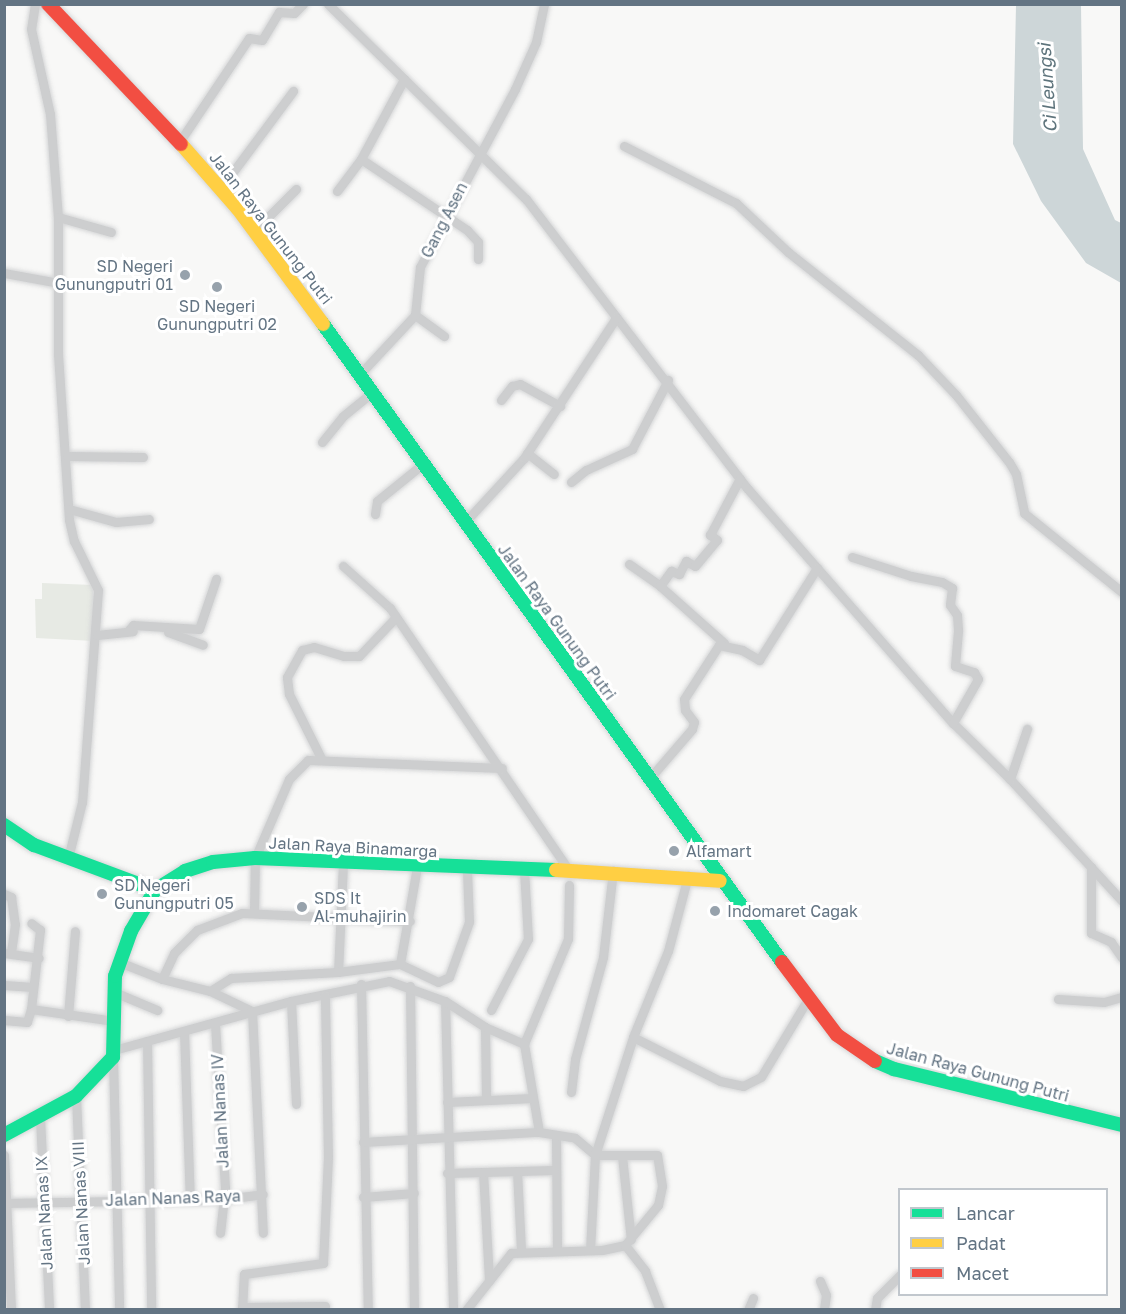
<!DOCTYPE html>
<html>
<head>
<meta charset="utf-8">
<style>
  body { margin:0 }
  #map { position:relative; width:1126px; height:1314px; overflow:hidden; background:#f8f8f7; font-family:"Golos Text",sans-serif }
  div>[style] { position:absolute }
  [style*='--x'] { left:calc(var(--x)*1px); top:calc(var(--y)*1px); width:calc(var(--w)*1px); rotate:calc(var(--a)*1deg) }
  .green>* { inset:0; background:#e7eae4 }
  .water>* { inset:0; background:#cdd6d8 }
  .roads { filter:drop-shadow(0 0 2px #d5d6d7) drop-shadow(0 0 2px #d5d6d7) }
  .street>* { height:9px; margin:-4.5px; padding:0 4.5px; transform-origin:4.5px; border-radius:4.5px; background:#cdcecf }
  .fast>* { height:14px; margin:-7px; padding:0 7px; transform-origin:7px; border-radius:7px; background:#16e098 }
  .slow>* { height:14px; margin:-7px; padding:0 7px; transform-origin:7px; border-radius:7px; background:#ffcf43 }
  .jam>* { height:14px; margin:-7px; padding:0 7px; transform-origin:7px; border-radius:7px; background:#f24e42 }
  .dots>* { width:16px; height:16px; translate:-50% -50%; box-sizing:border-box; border:3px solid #fff; border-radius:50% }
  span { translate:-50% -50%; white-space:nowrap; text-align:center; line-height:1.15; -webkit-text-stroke:6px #fff; paint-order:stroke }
  .street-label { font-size:16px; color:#637483 }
  .poi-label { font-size:16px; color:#637483 }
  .right { translate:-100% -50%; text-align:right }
  .left { translate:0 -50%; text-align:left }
  .water-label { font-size:18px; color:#5e747c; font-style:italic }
  .frame { position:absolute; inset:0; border:6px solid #637483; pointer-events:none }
  .legend { position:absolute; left:898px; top:1188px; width:210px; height:108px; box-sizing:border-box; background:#fff; border:2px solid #c1c7cd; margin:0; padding:8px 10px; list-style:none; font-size:18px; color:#637483 }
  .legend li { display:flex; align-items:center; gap:12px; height:30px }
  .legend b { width:30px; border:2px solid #c1c7cd }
</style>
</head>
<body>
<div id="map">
  <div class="green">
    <i style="clip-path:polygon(42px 583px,93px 585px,94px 641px,36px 638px,35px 599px,42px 599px)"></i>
  </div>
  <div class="water">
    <i style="clip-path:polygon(1016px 5px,1081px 5px,1083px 149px,1115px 220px,1121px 223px,1121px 283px,1086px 263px,1041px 201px,1013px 144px)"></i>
  </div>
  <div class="roads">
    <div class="street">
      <i style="--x:35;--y:4;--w:25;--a:99"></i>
      <i style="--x:31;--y:29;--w:87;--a:77.4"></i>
      <i style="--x:50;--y:114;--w:103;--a:85.6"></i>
      <i style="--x:58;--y:217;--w:137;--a:90"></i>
      <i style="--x:58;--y:354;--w:166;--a:86.2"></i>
      <i style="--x:69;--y:520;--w:22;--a:77"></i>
      <i style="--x:74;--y:541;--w:55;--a:63.9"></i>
      <i style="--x:98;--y:590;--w:213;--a:94.3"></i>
      <i style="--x:82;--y:802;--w:58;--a:104"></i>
      <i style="--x:328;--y:4;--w:278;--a:44.6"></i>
      <i style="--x:526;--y:199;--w:364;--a:52.6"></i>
      <i style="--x:747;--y:488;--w:313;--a:48.8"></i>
      <i style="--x:953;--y:723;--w:80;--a:44.5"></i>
      <i style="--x:1010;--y:779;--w:166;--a:47.4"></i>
      <i style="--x:180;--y:141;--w:124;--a:-56.2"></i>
      <i style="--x:249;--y:38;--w:13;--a:9"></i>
      <i style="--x:262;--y:40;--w:33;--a:-59"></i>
      <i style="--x:279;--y:12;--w:15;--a:4"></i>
      <i style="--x:294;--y:13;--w:13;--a:-45"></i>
      <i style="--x:624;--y:146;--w:126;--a:27"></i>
      <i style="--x:736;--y:203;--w:71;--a:43.3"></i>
      <i style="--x:788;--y:252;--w:166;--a:38.4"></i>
      <i style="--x:918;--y:355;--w:55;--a:46.5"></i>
      <i style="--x:956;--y:395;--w:85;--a:51.7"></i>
      <i style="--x:1009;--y:462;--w:14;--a:60"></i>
      <i style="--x:1016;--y:474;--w:40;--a:78"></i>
      <i style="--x:1024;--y:513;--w:126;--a:38.9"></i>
      <i style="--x:361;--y:159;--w:91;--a:-61.7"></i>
      <i style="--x:221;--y:188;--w:121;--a:-53.4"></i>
      <i style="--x:337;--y:191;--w:40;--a:-53"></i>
      <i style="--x:361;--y:159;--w:128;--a:33.8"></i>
      <i style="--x:467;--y:230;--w:16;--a:47"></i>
      <i style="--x:478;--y:242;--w:17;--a:90"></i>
      <i style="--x:58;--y:217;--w:55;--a:15.8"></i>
      <i style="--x:255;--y:230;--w:58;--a:-45"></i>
      <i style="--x:4;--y:273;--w:56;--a:10.3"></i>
      <i style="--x:415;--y:315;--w:36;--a:36"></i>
      <i style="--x:360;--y:374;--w:81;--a:-47"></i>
      <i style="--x:415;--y:315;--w:48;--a:-84.1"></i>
      <i style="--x:420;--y:267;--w:202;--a:-61.9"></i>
      <i style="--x:515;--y:89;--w:51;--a:-65.9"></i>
      <i style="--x:536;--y:42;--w:39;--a:-78"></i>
      <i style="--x:501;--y:400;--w:18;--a:-52"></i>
      <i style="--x:512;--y:386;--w:8;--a:-14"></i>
      <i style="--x:520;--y:384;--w:46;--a:28.8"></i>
      <i style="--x:322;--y:442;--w:33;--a:-51"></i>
      <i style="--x:343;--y:416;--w:38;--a:-39"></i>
      <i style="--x:527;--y:453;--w:34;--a:38"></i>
      <i style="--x:67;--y:456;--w:76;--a:0.8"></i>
      <i style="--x:571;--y:482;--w:19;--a:-39"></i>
      <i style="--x:586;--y:470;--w:51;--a:-24.5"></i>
      <i style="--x:632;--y:449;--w:78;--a:-62.4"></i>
      <i style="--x:69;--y:509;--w:49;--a:15.5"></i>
      <i style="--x:116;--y:522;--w:33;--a:-5"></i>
      <i style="--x:375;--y:514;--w:13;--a:-81"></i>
      <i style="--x:377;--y:501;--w:60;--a:-39"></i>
      <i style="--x:465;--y:522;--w:87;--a:-47.3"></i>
      <i style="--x:524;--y:458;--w:168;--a:-56.7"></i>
      <i style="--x:852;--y:557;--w:62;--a:17.9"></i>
      <i style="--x:911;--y:576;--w:32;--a:11"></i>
      <i style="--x:942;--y:582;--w:12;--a:31"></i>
      <i style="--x:952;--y:588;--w:17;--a:97"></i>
      <i style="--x:950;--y:605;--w:12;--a:55"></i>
      <i style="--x:957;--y:615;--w:16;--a:86"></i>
      <i style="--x:958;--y:631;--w:35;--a:95"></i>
      <i style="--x:955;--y:666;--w:20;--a:18"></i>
      <i style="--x:974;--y:672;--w:8;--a:60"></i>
      <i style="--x:978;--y:679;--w:51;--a:119.6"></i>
      <i style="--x:629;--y:564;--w:38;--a:35"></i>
      <i style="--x:660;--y:586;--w:19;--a:-54"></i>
      <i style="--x:671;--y:571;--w:9;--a:21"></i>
      <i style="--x:679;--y:574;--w:15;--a:-62"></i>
      <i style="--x:686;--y:561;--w:10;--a:29"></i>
      <i style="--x:695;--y:566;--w:34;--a:-50"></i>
      <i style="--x:717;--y:540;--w:9;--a:-144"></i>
      <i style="--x:710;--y:535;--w:64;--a:-62.2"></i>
      <i style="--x:343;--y:566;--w:63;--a:41.8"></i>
      <i style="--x:390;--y:608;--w:317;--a:55.7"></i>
      <i style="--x:660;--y:586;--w:86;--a:41.7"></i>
      <i style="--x:128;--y:631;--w:8;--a:-50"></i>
      <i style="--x:133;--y:625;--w:66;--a:3.5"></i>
      <i style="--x:199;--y:629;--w:53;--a:-71.2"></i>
      <i style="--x:168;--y:632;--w:37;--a:20"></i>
      <i style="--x:97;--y:635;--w:36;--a:-6"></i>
      <i style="--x:321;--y:758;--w:72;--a:-116.6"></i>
      <i style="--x:289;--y:694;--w:17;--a:-97"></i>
      <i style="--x:287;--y:677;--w:31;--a:-61"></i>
      <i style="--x:302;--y:650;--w:12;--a:-14"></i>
      <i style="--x:314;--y:647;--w:31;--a:17"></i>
      <i style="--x:344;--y:656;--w:15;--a:0"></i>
      <i style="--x:359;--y:656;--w:52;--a:-46.5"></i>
      <i style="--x:649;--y:779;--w:66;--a:-49.3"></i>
      <i style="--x:692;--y:729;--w:7;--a:-74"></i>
      <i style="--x:694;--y:722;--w:15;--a:-127"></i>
      <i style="--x:685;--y:710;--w:11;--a:-95"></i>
      <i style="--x:684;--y:699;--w:64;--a:-57.1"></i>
      <i style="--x:719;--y:645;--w:24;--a:12"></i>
      <i style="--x:742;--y:650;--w:20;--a:30"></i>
      <i style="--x:759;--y:660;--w:109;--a:-57.8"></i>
      <i style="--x:1010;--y:779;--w:53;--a:-71.2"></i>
      <i style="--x:343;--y:863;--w:109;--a:92.6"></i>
      <i style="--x:338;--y:972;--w:63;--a:-7.4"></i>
      <i style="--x:1091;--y:867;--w:66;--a:90"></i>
      <i style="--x:1091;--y:933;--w:22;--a:24"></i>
      <i style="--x:1111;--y:942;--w:19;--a:55"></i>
      <i style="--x:4;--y:894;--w:8;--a:23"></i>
      <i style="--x:11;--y:897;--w:27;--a:82"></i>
      <i style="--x:15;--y:924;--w:29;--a:98"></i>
      <i style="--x:254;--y:913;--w:55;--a:-89"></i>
      <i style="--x:255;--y:858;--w:86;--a:-66.7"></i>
      <i style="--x:289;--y:779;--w:27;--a:-45"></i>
      <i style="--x:308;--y:760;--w:194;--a:2.4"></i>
      <i style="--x:4;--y:953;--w:35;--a:8"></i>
      <i style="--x:119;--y:962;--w:46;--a:21.6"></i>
      <i style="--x:162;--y:979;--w:49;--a:14"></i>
      <i style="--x:210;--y:991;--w:47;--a:25.5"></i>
      <i style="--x:252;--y:1011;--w:222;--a:87.2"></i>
      <i style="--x:400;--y:964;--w:42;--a:25.3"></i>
      <i style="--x:438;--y:982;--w:12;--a:-24"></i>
      <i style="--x:449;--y:977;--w:59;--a:-70"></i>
      <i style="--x:469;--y:922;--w:53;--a:-92.2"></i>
      <i style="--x:400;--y:964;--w:98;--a:-80.1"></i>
      <i style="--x:162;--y:979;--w:29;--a:-65"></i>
      <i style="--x:174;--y:953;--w:33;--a:-45"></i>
      <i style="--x:197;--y:930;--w:48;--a:-20.7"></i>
      <i style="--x:242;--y:913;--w:168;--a:2.7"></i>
      <i style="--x:361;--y:984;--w:326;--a:88.8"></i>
      <i style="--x:4;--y:985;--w:29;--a:4"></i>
      <i style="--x:410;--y:986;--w:324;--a:89.3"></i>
      <i style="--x:210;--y:991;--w:25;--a:-32"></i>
      <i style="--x:231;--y:978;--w:107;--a:-3.2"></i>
      <i style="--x:114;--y:992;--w:47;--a:22.7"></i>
      <i style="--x:1058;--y:999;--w:46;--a:3.7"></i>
      <i style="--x:1104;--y:1002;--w:19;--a:-16"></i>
      <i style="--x:291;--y:1001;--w:103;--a:87.2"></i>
      <i style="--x:445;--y:1001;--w:309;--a:88.5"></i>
      <i style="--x:31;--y:1009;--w:84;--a:8.2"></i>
      <i style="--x:491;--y:1010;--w:80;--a:-62.5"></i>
      <i style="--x:528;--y:939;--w:70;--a:-93.3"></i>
      <i style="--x:68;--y:1016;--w:85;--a:-85.3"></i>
      <i style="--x:4;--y:1020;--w:23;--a:5"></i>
      <i style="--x:27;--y:1022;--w:14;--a:-73"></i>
      <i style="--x:31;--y:1009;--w:80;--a:-83.5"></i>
      <i style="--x:40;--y:930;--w:11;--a:-142"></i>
      <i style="--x:215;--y:1024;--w:164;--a:86.5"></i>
      <i style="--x:225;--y:1188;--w:45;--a:96.3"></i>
      <i style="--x:485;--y:1027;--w:71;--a:89.2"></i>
      <i style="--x:184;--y:1031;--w:168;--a:88"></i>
      <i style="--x:633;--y:1037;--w:97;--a:26.8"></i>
      <i style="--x:720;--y:1081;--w:24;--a:12"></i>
      <i style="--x:743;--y:1086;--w:20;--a:-27"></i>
      <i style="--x:761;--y:1077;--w:93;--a:-59"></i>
      <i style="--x:147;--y:1041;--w:269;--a:89.1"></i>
      <i style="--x:524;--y:1044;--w:114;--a:-67.3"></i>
      <i style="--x:568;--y:939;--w:54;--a:-88.9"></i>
      <i style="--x:114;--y:1050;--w:184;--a:-15.5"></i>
      <i style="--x:291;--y:1001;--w:100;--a:-11.5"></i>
      <i style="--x:389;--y:981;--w:59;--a:19.7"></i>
      <i style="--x:445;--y:1001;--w:48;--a:33"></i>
      <i style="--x:485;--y:1027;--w:43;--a:23.6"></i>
      <i style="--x:524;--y:1044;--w:89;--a:80.3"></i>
      <i style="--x:113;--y:1057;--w:253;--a:88.6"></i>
      <i style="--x:571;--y:1092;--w:33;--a:-83"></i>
      <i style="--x:575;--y:1059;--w:106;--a:-74.6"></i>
      <i style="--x:603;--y:957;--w:87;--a:-83.4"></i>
      <i style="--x:76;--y:1096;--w:214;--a:87.6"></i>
      <i style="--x:447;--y:1102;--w:86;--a:-2.7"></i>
      <i style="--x:40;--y:1117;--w:193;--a:87.3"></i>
      <i style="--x:556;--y:1135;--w:115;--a:89.5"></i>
      <i style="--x:363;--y:1142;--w:176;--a:-3.3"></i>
      <i style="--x:539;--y:1132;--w:36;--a:9"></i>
      <i style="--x:575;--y:1138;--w:26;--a:40"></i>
      <i style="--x:595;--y:1155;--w:95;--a:93"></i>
      <i style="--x:4;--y:1155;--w:155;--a:87.4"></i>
      <i style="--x:622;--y:1156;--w:84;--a:83.9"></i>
      <i style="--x:517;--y:1171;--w:80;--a:87.1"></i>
      <i style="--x:483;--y:1172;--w:109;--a:86.8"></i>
      <i style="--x:447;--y:1173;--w:107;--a:-1.6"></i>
      <i style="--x:363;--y:1197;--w:51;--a:-4.5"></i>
      <i style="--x:4;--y:1203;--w:220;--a:-1"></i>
      <i style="--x:224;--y:1199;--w:39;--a:-7"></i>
      <i style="--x:625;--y:1245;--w:33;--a:52"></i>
      <i style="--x:645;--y:1271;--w:42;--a:69"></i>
      <i style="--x:820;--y:1281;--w:15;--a:67"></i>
      <i style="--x:826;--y:1295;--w:15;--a:98"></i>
      <i style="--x:242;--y:1307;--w:83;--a:-0.7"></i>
      <i style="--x:242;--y:1310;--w:36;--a:-87"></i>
      <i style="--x:244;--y:1274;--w:80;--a:-7.9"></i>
      <i style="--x:323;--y:1263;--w:106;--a:-87.3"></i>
      <i style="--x:328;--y:1157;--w:162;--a:-91.1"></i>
      <i style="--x:466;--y:1310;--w:73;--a:-51.7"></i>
      <i style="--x:511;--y:1253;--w:91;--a:-1.9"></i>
      <i style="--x:602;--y:1250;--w:24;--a:-12"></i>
      <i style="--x:625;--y:1245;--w:52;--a:-50.5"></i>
      <i style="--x:658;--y:1205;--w:19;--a:-78"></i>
      <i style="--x:662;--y:1186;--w:31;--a:-99"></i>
      <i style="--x:657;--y:1155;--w:62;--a:180"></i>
      <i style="--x:595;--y:1155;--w:124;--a:-72.1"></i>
      <i style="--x:633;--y:1037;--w:93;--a:-67.9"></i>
      <i style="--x:668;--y:951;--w:78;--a:-75.1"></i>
      <i style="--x:748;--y:1310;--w:13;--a:-67"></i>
      <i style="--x:875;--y:1310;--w:12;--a:-81"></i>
      <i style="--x:877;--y:1298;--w:33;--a:-45"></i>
    </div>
    <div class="fast">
      <i style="--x:323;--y:324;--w:786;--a:54.27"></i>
      <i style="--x:4;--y:825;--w:36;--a:34"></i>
      <i style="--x:34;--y:845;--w:129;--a:20.4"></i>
      <i style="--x:875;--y:1061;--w:21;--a:23"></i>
      <i style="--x:894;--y:1069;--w:235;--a:13.8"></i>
      <i style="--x:4;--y:1135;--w:82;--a:-28.4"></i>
      <i style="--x:76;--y:1096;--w:54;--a:-46.5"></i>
      <i style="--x:113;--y:1057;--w:81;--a:-88.6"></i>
      <i style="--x:115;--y:976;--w:48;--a:-70.4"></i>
      <i style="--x:131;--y:931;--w:48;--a:-59.7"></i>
      <i style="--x:155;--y:890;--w:36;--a:-32"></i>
      <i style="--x:185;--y:871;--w:29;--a:-18"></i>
      <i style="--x:213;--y:862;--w:42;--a:-5.4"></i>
      <i style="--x:255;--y:858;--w:301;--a:2.3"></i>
    </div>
    <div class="slow">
      <i style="--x:181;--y:144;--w:86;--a:48.8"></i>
      <i style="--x:238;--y:209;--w:143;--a:53.5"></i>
      <i style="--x:556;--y:870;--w:164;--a:3.8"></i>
    </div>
    <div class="jam">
      <i style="--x:48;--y:4;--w:193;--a:46.5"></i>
      <i style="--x:782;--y:962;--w:91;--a:53"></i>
      <i style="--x:837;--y:1035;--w:46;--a:34.4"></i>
    </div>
  </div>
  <div class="dots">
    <i style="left:185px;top:275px;background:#97a2ac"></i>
    <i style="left:217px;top:287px;background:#97a2ac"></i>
    <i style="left:674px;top:851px;background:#97a2ac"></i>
    <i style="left:102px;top:894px;background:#97a2ac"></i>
    <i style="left:302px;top:907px;background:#97a2ac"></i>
    <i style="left:715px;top:911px;background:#97a2ac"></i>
  </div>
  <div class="street-label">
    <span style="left:444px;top:220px;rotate:-63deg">Gang Asen</span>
    <span style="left:271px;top:228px;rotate:52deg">Jalan Raya Gunung Putri</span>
    <span style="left:557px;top:622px;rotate:54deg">Jalan Raya Gunung Putri</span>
    <span style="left:353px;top:847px;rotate:3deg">Jalan Raya Binamarga</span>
    <span style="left:978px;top:1072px;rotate:15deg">Jalan Raya Gunung Putri</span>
    <span style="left:220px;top:1111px;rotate:-93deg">Jalan Nanas IV</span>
    <span style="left:173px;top:1198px;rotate:-2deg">Jalan Nanas Raya</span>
    <span style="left:81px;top:1203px;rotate:-93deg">Jalan Nanas VIII</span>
    <span style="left:44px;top:1213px;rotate:-93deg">Jalan Nanas IX</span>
  </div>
  <div class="poi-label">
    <span class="right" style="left:173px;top:275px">SD Negeri<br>Gunungputri 01</span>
    <span style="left:217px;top:315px">SD Negeri<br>Gunungputri 02</span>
    <span class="left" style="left:686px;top:851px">Alfamart</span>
    <span class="left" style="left:114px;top:894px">SD Negeri<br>Gunungputri 05</span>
    <span class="left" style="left:314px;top:907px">SDS It<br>Al-muhajirin</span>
    <span class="left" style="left:727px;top:911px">Indomaret Cagak</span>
  </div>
  <div class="water-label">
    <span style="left:1047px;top:88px;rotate:-94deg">Ci Leungsi</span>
  </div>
  <div class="frame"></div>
  <ul class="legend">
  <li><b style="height:8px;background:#16e098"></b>Lancar</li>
  <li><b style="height:8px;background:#ffcf43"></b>Padat</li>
  <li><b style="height:8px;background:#f24e42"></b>Macet</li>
  </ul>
</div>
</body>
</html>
